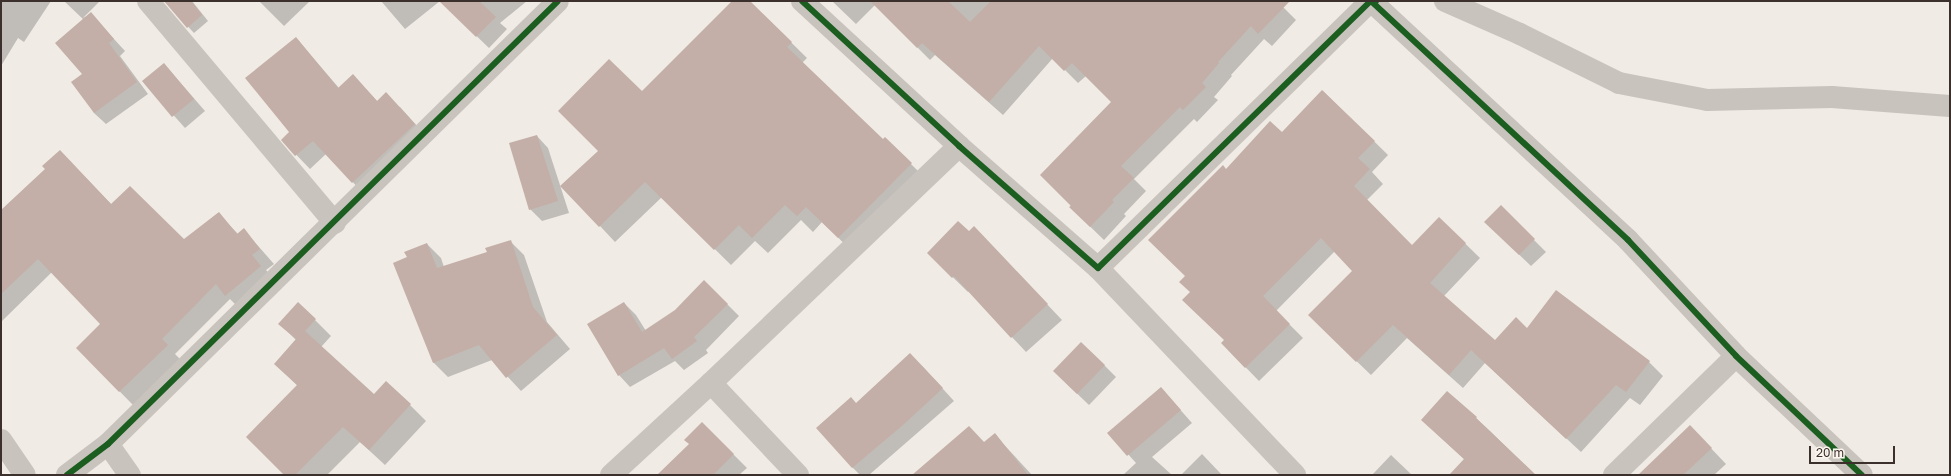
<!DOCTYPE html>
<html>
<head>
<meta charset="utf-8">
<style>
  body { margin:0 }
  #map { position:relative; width:1951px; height:476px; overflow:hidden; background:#f0ebe5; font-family:"Golos Text",sans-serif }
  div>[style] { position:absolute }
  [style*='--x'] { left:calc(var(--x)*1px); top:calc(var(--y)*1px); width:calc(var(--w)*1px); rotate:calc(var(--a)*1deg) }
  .shadow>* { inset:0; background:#0003 }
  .building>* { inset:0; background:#c3afa7 }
  .minor>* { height:22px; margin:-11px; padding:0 11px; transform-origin:11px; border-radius:11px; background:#c9c3be }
  .cycleway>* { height:6px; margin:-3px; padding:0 3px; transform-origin:3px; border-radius:3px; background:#1b5e20 }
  span { translate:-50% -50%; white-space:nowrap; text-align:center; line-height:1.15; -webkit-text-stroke:3px #fbf5ee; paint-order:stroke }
  .frame { position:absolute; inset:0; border:2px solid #3b302b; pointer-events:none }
  .scale { position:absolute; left:1809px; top:446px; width:86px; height:18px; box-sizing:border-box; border:2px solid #3b302b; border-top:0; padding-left:5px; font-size:12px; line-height:14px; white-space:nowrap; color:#3b302b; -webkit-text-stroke:3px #fbf5ee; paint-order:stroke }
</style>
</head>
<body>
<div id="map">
  <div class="shadow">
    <i style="clip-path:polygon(1px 1px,51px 1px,24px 42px,18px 38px,1px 66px)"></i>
    <i style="clip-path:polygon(64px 1px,100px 1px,83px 18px,91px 14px,125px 51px,120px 56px,148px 94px,106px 124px,94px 113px,84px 74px,84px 20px)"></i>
    <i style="clip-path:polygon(164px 1px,192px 1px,208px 21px,194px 33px)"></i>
    <i style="clip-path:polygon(259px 1px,310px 1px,284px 26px)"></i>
    <i style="clip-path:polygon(381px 1px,527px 1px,500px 23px,507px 29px,489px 48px,440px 1px,405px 29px)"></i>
    <i style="clip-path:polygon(734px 1px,749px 1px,807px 58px,802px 63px,883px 140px,885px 138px,927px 180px,854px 253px,822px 222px,813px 232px,801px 220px,768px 253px,755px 241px,731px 265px,662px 197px,615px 242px,600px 226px,600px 151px,642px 93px)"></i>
    <i style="clip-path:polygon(832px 1px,1277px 1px,1296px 20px,1272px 46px,1264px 39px,1231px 75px,1232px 76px,1214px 97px,1218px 100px,1197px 122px,1194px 119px,1134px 179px,1146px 191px,1124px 214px,1126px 216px,1104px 240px,1070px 207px,1112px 102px,1086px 76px,1078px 83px,1053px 58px,1003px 115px,935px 55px,930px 60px,875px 5px,856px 24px)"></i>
    <i style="clip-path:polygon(296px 38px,339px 88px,366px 89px,378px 102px,400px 107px,428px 138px,366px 196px,326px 154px,310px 169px,282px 140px,291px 132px)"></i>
    <i style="clip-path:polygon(164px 64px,205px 111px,185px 128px,143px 81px)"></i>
    <i style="clip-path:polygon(1323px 91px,1388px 155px,1372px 172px,1383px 184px,1367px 200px,1412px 246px,1439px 218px,1480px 258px,1444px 296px,1495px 341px,1527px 329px,1649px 362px,1663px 376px,1640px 405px,1630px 398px,1581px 452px,1485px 363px,1463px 388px,1407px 338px,1371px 375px,1323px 329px,1354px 271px,1335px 251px,1276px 311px,1303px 338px,1259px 381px,1222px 343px,1225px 340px,1191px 292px,1186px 276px,1226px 170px,1282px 133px)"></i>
    <i style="clip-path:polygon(537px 136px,548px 148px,569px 213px,542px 221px,530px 209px)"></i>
    <i style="clip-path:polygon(60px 151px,112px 205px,184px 241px,218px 213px,238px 234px,244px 230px,274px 264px,266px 270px,275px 281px,240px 309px,230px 299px,175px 354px,181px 360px,134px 406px,77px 348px,101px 324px,52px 272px,1px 322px,1px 212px,46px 169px)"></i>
    <i style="clip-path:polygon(1501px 207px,1546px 252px,1531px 266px,1485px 222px)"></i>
    <i style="clip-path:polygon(969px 233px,989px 243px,1062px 320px,1026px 352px,969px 291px,968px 292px,928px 253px)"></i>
    <i style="clip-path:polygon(510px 241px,524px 255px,547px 322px,570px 349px,521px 391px,492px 360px,448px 377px,434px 363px,394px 263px,408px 258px,427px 244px,441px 258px,444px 267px,488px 253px)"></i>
    <i style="clip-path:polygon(704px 281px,739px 316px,706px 350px,708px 353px,684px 370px,675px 361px,630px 387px,619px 375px,624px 303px,636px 315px,646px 331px,675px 311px)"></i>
    <i style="clip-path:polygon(315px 320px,331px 336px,321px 347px,374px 396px,410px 405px,426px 421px,385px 465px,360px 442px,327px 475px,285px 475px,298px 386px,275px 364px,296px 340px,280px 324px)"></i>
    <i style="clip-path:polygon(1104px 365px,1116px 377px,1089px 405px,1066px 383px)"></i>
    <i style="clip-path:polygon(922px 366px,954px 401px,869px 475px,860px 475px,852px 467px,856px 404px)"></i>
    <i style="clip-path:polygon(1161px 388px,1192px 423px,1152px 457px,1172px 475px,1123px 475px,1136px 463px,1109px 433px)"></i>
    <i style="clip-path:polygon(1476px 418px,1490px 431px,1535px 475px,1450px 475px,1465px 460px,1422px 420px)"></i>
    <i style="clip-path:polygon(702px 423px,747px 468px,739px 475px,660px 475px,690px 444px)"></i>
    <i style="clip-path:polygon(995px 435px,1032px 475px,926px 475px,984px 443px)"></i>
    <i style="clip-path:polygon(1705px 442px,1726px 464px,1714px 475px,1639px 475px)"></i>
    <i style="clip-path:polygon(1202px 454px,1222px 475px,1181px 475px)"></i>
    <i style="clip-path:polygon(1391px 455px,1412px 475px,1372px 475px)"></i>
  </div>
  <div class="building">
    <i style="clip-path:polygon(164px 1px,191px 1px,202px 15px,187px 28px)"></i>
    <i style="clip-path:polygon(439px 1px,479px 1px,496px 17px,476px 37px)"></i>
    <i style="clip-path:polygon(732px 1px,750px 1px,792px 42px,787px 47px,883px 139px,885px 137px,912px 163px,838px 238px,806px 207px,797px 216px,785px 205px,752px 238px,739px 225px,714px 250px,645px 182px,599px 227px,560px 186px,598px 151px,558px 111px,609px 59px,642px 91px)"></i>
    <i style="clip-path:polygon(870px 1px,948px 1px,970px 22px,991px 1px,1290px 1px,1258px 34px,1251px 26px,1218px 62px,1219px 63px,1202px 83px,1206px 87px,1183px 110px,1180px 107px,1121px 166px,1134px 178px,1112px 200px,1114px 202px,1090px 227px,1069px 207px,1071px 206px,1040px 175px,1111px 102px,1072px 63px,1064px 71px,1039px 46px,989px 102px,922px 43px,917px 48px)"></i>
    <i style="clip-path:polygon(91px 12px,114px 39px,109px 43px,137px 82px,94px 113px,71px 82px,82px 74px,55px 43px)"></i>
    <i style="clip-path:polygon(296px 37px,338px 88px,353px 74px,377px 101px,386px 92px,415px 124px,352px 183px,313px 141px,295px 156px,281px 140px,289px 132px,245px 78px)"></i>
    <i style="clip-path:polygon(164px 63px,194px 99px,172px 117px,142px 81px)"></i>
    <i style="clip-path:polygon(1322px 90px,1375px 141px,1358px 158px,1370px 169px,1354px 186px,1412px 245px,1439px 217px,1466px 243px,1430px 283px,1495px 340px,1516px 317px,1527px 328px,1556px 290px,1650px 361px,1626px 392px,1616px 385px,1566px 439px,1471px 350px,1449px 375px,1393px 325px,1356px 362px,1308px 315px,1352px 271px,1321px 238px,1263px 296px,1290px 324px,1245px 368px,1221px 343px,1224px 340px,1182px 300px,1190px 292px,1179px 282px,1185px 276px,1148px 240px,1223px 165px,1226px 169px,1270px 121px,1282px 132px)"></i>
    <i style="clip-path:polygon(537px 135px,558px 201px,529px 210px,509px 143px)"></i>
    <i style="clip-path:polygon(60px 150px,111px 204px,130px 186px,184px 239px,219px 212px,237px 234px,244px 228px,260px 249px,252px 255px,261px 266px,225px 296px,216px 284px,162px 339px,168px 345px,119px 392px,76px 348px,100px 324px,38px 259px,1px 294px,1px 210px,45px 169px,42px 166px)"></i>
    <i style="clip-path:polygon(1501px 205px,1535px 239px,1519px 255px,1484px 222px)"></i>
    <i style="clip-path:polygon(958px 221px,969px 231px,974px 226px,1048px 304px,1011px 338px,954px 276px,952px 278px,927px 253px)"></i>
    <i style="clip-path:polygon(511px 240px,533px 307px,557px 335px,506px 378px,479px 345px,433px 363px,393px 263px,407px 257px,404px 252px,427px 243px,437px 268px,487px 252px,485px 248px)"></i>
    <i style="clip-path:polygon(704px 280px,728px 304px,694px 337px,697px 341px,672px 359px,664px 348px,618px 376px,587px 324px,624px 302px,642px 332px,675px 310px)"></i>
    <i style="clip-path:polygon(298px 302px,316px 319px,305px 331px,374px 394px,386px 381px,411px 404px,369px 450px,343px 427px,295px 475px,284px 475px,246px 437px,297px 385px,274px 364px,296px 339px,278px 324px)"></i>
    <i style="clip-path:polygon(1081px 342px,1105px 365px,1077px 394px,1053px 371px)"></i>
    <i style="clip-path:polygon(910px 353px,943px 388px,903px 425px,852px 468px,816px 428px,851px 397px,856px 403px)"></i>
    <i style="clip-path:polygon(1161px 387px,1181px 410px,1127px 456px,1107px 433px)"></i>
    <i style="clip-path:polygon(1447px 391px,1477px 417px,1476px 418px,1536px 475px,1449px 475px,1464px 459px,1421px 420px)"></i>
    <i style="clip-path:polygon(702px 422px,734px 454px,713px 475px,657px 475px,689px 444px,684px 440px)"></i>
    <i style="clip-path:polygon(1690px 425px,1712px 448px,1683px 475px,1638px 475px)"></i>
    <i style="clip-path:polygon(969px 426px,984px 442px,995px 433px,1028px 475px,912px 475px)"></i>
  </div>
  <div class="minor">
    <i style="--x:148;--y:1;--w:290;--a:49.9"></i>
    <i style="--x:802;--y:1;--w:214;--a:42.7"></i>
    <i style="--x:959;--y:146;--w:185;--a:41.3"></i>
    <i style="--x:1098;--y:268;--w:382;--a:-44.4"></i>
    <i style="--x:1371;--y:1;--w:5;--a:0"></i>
    <i style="--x:1371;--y:1;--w:351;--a:42.9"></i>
    <i style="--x:1628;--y:240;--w:158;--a:47"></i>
    <i style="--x:1736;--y:356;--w:173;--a:43.4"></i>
    <i style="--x:1445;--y:1;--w:82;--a:23.7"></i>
    <i style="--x:1520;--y:34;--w:110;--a:26.3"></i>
    <i style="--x:1619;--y:83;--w:90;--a:10.9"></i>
    <i style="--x:1707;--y:100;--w:125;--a:-1.4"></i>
    <i style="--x:1832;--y:97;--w:118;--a:4.4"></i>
    <i style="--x:1098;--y:268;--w:286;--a:46.4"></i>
    <i style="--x:711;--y:383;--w:127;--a:46.6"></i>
    <i style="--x:1;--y:440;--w:42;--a:55.6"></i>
    <i style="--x:108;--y:444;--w:38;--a:55"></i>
    <i style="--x:67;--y:475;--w:51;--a:-37.1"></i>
    <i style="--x:108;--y:444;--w:631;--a:-44.55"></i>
    <i style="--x:611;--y:475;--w:136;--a:-42.6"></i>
    <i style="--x:711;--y:383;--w:343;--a:-43.7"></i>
    <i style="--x:1614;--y:475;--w:170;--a:-44.3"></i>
  </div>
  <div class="cycleway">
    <i style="--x:802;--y:1;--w:214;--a:42.7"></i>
    <i style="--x:959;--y:146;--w:185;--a:41.3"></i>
    <i style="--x:1098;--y:268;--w:382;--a:-44.4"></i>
    <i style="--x:1371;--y:1;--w:5;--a:0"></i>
    <i style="--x:1371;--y:1;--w:351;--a:42.9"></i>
    <i style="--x:1628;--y:240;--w:158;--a:47"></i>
    <i style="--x:1736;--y:356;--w:173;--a:43.4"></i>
    <i style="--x:67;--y:475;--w:51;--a:-37.1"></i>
    <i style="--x:108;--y:444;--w:631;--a:-44.55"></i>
  </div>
  <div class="frame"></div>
  <div class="scale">20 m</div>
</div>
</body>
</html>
